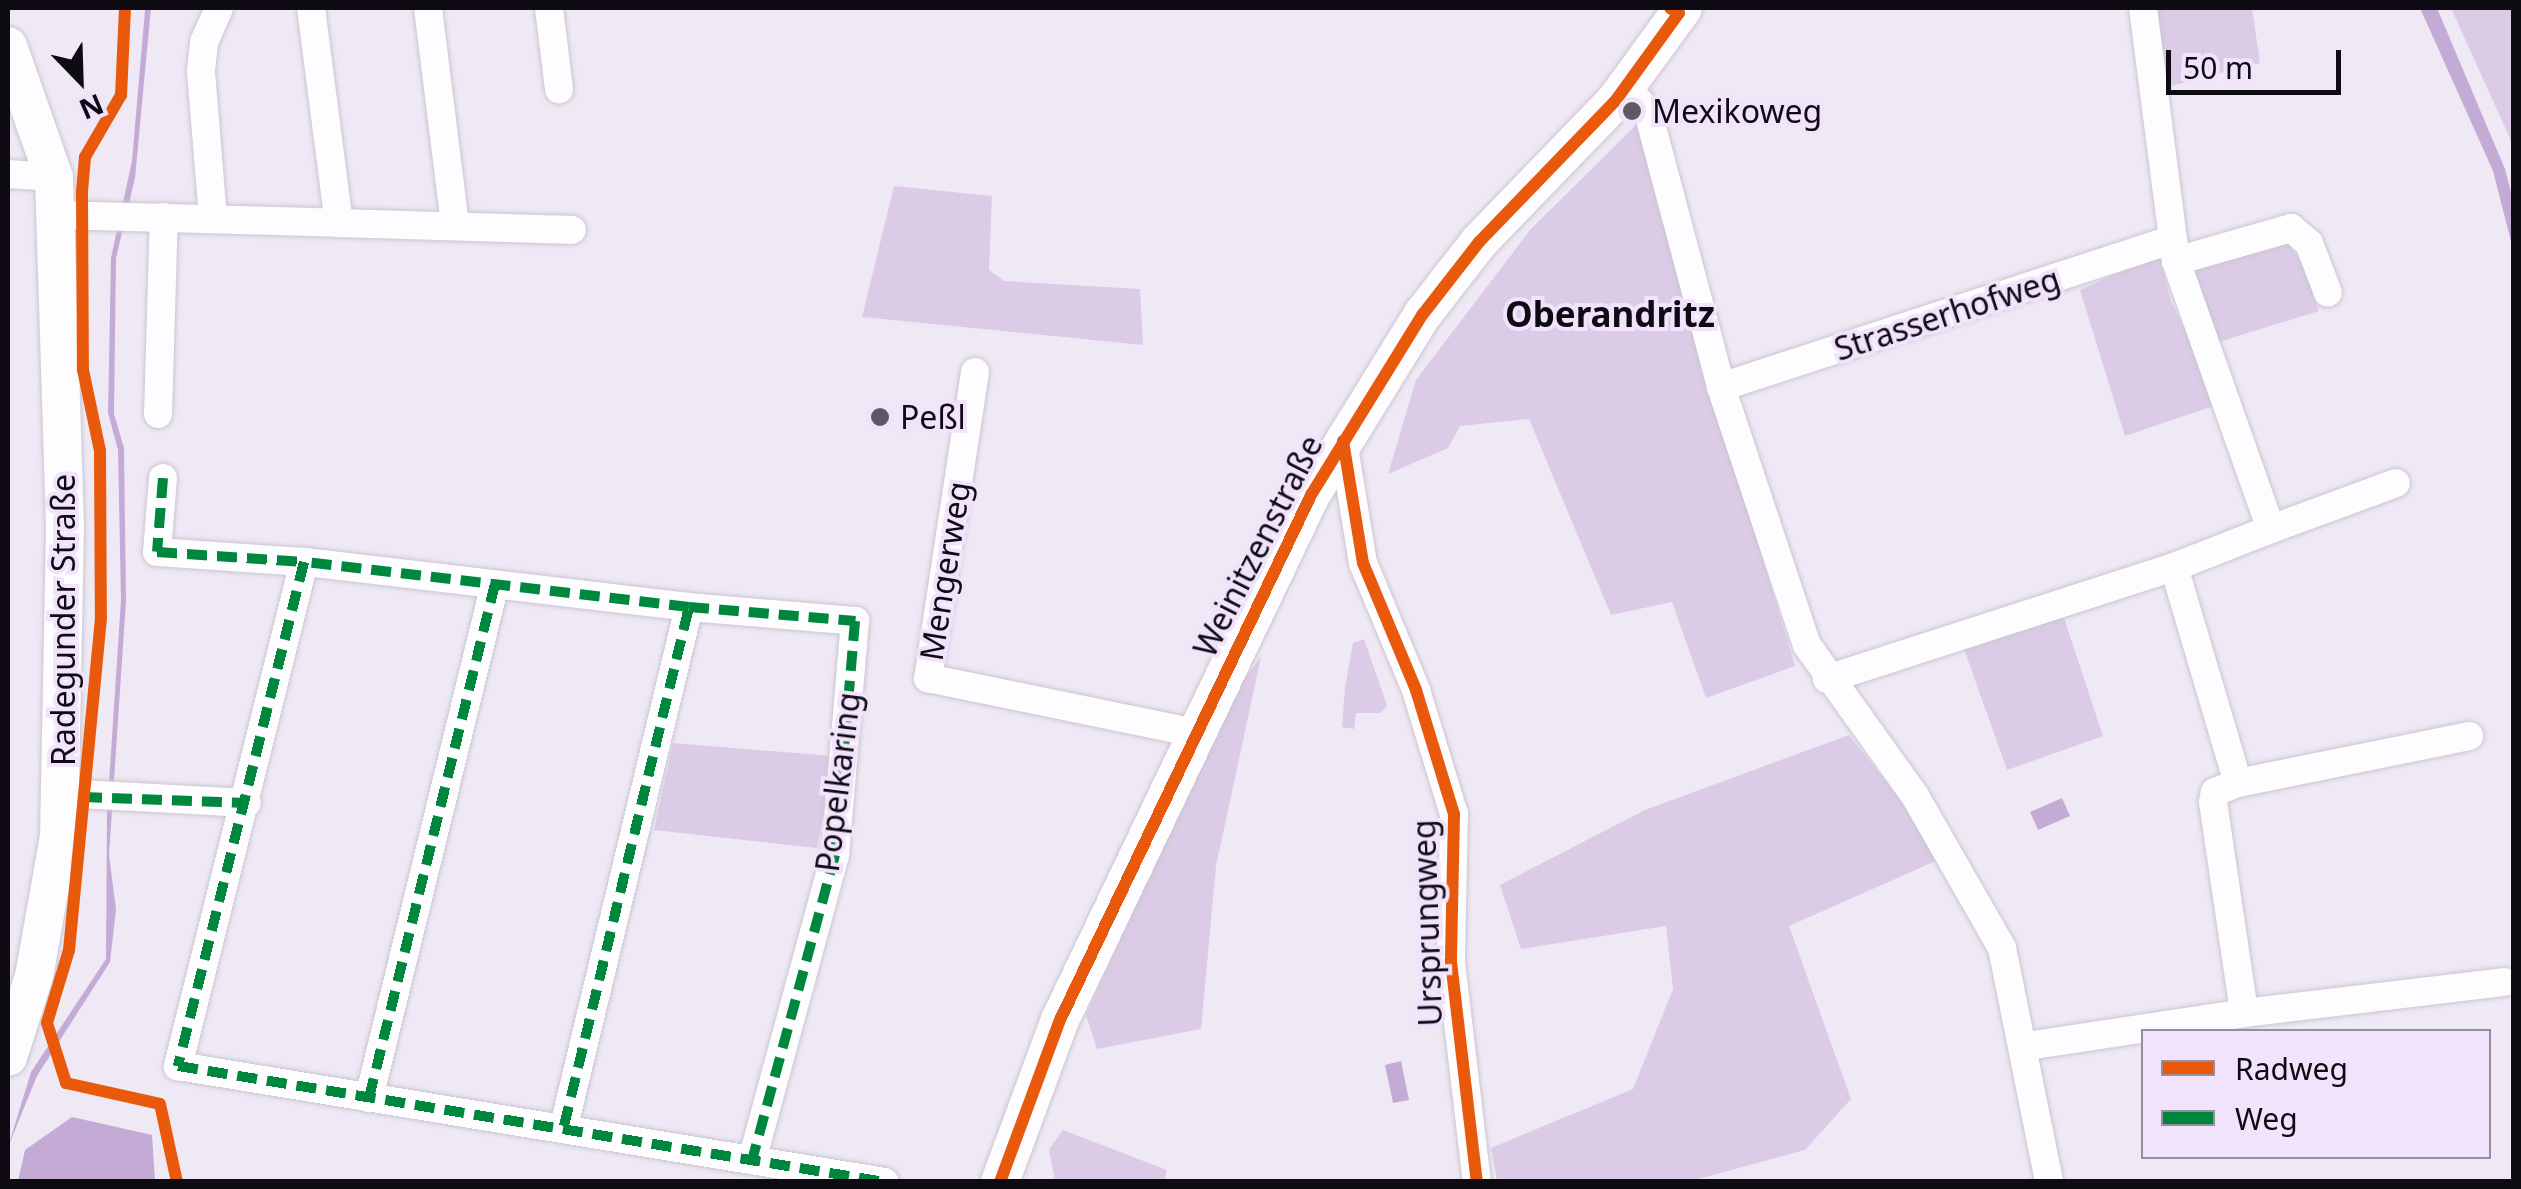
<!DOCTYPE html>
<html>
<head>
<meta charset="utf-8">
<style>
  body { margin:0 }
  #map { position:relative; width:2521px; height:1189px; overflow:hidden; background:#efe9f5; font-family:"Noto Sans",sans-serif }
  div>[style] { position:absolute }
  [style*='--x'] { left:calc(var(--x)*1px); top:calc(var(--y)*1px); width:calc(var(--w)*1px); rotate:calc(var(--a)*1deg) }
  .green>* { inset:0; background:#dbcbe7 }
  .water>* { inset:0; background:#c3abd6 }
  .roads { filter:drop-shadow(0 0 2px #cac6cf) drop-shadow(0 0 2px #cac6cf) }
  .street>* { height:28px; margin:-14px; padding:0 14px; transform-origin:14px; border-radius:14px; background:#fdfcfe }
  .secondary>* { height:38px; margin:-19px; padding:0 19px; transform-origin:19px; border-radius:19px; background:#fdfcfe }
  .quiet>* { height:10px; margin-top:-5px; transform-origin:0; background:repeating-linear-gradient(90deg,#00873e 0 20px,transparent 0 30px) }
  .cycleway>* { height:12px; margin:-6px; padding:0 6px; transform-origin:6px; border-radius:6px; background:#e8590c }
  .dots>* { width:28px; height:28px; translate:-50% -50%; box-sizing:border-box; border:5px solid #f0e3fb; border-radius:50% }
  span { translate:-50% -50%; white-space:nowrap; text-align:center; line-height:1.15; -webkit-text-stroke:8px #f0e3fb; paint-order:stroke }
  .poi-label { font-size:32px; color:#0f0b13 }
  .left { translate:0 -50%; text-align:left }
  .street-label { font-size:32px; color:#0f0b13 }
  .neighbourhood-label { font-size:35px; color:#0f0b13; font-weight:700 }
  .frame { position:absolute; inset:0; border:10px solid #0f0b13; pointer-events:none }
  .legend { position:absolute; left:2141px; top:1029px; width:350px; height:130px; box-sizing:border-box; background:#f0e3fb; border:2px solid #968d9e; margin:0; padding:12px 18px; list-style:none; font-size:30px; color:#0f0b13 }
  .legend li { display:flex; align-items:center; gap:20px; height:50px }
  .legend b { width:50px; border:2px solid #968d9e }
  .north { position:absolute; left:30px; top:30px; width:100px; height:100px; -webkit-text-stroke:8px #f0e3fb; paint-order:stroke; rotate:157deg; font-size:28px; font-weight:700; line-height:40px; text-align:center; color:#0f0b13 }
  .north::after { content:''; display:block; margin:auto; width:35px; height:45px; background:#0f0b13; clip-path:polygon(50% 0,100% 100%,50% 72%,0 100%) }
  .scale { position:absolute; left:2166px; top:50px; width:175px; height:45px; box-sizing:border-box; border:5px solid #0f0b13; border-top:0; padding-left:12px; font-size:30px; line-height:35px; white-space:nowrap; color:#0f0b13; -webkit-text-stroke:8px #f0e3fb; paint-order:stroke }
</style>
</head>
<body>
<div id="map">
  <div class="green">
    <i style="clip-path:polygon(2152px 8px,2252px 8px,2260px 63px,2163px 88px)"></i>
    <i style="clip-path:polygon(2451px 8px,2513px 8px,2513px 145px)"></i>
    <i style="clip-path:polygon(1641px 120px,1711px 388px,1795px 666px,1706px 698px,1672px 602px,1611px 615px,1529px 419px,1460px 426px,1448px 448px,1388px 474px,1416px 380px,1530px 230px)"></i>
    <i style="clip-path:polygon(894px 186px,992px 196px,989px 270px,1004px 281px,1140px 289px,1143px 345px,862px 317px)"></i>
    <i style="clip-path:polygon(2287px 243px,2302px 262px,2319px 311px,2209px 345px,2189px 268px)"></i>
    <i style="clip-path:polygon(2148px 259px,2160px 259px,2171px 301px,2220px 404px,2125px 436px,2080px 290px)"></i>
    <i style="clip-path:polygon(2063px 615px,2103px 736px,2007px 770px,1964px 649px)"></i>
    <i style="clip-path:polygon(1364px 639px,1387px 705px,1381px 713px,1356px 713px,1354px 729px,1342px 727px,1345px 687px,1353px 643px)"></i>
    <i style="clip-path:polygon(1261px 657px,1216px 866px,1201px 1029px,1097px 1049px,1086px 1015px,1232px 695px)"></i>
    <i style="clip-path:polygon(1849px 735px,1910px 812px,1938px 860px,1789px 926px,1851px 1099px,1805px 1150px,1691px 1181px,1497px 1181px,1491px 1148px,1633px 1089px,1673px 989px,1666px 926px,1521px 949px,1500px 885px,1645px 810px)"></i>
    <i style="clip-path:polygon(673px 743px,833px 756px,817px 848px,654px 830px)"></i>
    <i style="clip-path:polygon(1063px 1130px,1167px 1170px,1164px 1181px,1055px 1181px,1049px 1149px)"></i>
  </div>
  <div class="water">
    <i style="clip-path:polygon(151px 8px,135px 178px,116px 258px,114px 414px,124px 448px,126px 601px,109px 855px,116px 909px,110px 962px,37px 1076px,8px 1147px,31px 1072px,106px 959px,107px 813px,121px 600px,118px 450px,108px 413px,111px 258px,132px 161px,145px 10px)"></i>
    <i style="clip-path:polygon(2420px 8px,2437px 8px,2505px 169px,2513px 200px,2513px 249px,2493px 171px)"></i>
    <i style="clip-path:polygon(2062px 798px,2070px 816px,2038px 830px,2030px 812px)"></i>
    <i style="clip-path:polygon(1401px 1061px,1409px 1100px,1393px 1103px,1385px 1065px)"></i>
    <i style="clip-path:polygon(72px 1117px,152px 1135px,155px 1181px,18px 1181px,25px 1150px)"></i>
  </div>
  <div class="roads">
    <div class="street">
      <i style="--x:311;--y:8;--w:217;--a:82.6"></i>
      <i style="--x:339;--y:223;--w:233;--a:1.7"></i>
      <i style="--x:428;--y:8;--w:219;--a:82.9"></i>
      <i style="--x:549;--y:8;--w:82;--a:83"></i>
      <i style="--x:2143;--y:8;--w:255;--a:82.6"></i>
      <i style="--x:2176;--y:261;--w:284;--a:70.5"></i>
      <i style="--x:2271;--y:529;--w:133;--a:-20.2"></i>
      <i style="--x:1627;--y:87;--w:33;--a:50"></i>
      <i style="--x:1648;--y:112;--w:285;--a:75.1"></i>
      <i style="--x:1721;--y:387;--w:474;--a:-18.1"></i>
      <i style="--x:8;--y:174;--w:46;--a:3.7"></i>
      <i style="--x:58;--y:215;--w:281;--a:1.6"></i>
      <i style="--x:213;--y:218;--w:147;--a:-94.7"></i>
      <i style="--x:201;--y:71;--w:29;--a:-84"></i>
      <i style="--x:204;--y:42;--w:37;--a:-66"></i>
      <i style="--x:2176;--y:261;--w:120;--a:-16"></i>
      <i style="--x:2291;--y:228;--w:23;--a:40"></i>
      <i style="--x:2309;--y:243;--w:53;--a:69.2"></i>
      <i style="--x:975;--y:372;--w:310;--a:98.7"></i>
      <i style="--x:928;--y:678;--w:273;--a:11.6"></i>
      <i style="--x:1721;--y:387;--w:272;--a:71.6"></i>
      <i style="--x:1807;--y:645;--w:186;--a:54.4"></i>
      <i style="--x:1915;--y:796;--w:175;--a:60.2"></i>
      <i style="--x:2002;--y:948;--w:239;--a:78.6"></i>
      <i style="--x:158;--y:414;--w:197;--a:-88.3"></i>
      <i style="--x:1343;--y:441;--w:124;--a:80.7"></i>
      <i style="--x:1363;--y:563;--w:138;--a:67.3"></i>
      <i style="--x:1416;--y:690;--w:130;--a:73"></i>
      <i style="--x:1454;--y:814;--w:148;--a:91.2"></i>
      <i style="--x:1451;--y:962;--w:222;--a:83.3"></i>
      <i style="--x:163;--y:478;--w:74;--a:94.6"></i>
      <i style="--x:157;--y:552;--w:147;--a:3.9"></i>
      <i style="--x:2174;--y:567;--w:225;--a:73.5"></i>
      <i style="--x:2238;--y:783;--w:25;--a:159"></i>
      <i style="--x:2215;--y:792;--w:10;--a:101"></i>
      <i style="--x:2213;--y:802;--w:213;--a:81.6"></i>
      <i style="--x:2244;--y:1013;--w:262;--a:-6.8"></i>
      <i style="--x:689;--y:607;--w:167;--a:4.8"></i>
      <i style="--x:855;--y:621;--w:235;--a:94.9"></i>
      <i style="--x:835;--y:855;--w:316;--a:105.2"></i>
      <i style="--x:1827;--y:679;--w:365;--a:-17.9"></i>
      <i style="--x:2174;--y:567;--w:104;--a:-21.4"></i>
      <i style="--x:2238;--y:783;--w:236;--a:-11.5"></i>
      <i style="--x:62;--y:793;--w:185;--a:3.1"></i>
      <i style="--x:2027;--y:1046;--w:219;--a:-8.6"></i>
      <i style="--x:369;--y:1098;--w:529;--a:-76.23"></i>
      <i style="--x:564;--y:1126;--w:534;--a:-76.46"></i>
      <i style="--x:689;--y:607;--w:388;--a:-173.3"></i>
      <i style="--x:304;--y:562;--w:520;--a:104.04"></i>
      <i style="--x:178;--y:1066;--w:716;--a:9.32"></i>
    </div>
    <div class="secondary">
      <i style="--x:8;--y:46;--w:139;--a:70.7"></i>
      <i style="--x:54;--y:177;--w:349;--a:88.2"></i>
      <i style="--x:65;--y:526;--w:310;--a:91.1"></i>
      <i style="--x:59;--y:836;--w:142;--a:100.1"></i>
      <i style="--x:34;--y:976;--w:85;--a:107.8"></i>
      <i style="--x:1000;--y:1182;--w:173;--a:-69.7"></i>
      <i style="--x:1060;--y:1020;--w:582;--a:-64.45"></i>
      <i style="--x:1311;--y:495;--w:213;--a:-58.3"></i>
      <i style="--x:1423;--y:314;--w:91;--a:-52.1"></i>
      <i style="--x:1479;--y:242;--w:197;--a:-46"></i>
      <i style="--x:1616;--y:100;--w:114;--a:-53.9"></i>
    </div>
  </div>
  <div class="quiet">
    <i style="--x:163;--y:478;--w:74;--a:94.6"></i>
    <i style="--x:157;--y:552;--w:147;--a:3.9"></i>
    <i style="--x:689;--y:607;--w:167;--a:4.8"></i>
    <i style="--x:855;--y:621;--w:235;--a:94.9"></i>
    <i style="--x:835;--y:855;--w:316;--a:105.2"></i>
    <i style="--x:82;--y:797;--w:165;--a:2.1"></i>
    <i style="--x:369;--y:1098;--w:529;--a:-76.23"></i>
    <i style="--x:564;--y:1126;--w:534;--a:-76.46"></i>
    <i style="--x:689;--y:607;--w:388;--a:-173.3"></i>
    <i style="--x:304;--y:562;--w:520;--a:104.04"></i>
    <i style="--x:178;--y:1066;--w:716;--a:9.32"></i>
  </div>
  <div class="cycleway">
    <i style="--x:125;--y:8;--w:87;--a:92.6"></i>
    <i style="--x:121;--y:95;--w:72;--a:120.1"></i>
    <i style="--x:85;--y:157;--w:37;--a:95"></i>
    <i style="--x:82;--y:194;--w:176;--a:89.7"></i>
    <i style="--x:83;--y:370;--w:83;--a:78.1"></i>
    <i style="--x:100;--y:451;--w:167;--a:89.7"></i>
    <i style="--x:101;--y:618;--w:334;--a:95.5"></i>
    <i style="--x:69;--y:950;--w:76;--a:106.8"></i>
    <i style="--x:47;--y:1023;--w:63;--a:72.4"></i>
    <i style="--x:66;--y:1083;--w:96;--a:12.6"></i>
    <i style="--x:160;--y:1104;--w:80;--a:77.7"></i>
    <i style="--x:1343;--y:441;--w:124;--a:80.7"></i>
    <i style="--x:1363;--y:563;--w:138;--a:67.3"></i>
    <i style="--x:1416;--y:690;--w:130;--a:73"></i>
    <i style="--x:1454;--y:814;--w:148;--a:91.2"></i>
    <i style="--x:1451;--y:962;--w:222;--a:83.3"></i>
    <i style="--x:1000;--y:1182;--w:173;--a:-69.7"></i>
    <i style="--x:1060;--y:1020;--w:582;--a:-64.45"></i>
    <i style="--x:1311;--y:495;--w:213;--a:-58.3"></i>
    <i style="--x:1423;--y:314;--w:91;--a:-52.1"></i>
    <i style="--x:1479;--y:242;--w:197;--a:-46"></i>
    <i style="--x:1616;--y:100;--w:107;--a:-54.1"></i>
    <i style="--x:1679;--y:13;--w:10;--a:-151"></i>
  </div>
  <div class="dots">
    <i style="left:1632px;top:111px;background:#5d5962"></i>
    <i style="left:880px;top:417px;background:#5d5962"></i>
  </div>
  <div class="poi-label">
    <span class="left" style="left:1652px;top:111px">Mexikoweg</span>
    <span class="left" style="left:900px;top:417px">Peßl</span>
  </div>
  <div class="street-label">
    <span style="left:1947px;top:314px;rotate:-18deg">Strasserhofweg</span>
    <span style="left:1258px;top:546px;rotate:-63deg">Weinitzenstraße</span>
    <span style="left:945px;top:571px;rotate:-81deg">Mengerweg</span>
    <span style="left:63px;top:620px;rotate:-90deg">Radegunder Straße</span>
    <span style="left:838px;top:782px;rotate:-83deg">Popelkaring</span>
    <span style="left:1427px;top:923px;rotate:-92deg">Ursprungweg</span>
  </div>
  <div class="neighbourhood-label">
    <span style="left:1610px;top:314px">Oberandritz</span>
  </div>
  <div class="frame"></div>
  <ul class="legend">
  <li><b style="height:12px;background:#e8590c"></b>Radweg</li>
  <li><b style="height:12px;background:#00873e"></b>Weg</li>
  </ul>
  <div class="north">N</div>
  <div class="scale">50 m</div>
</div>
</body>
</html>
